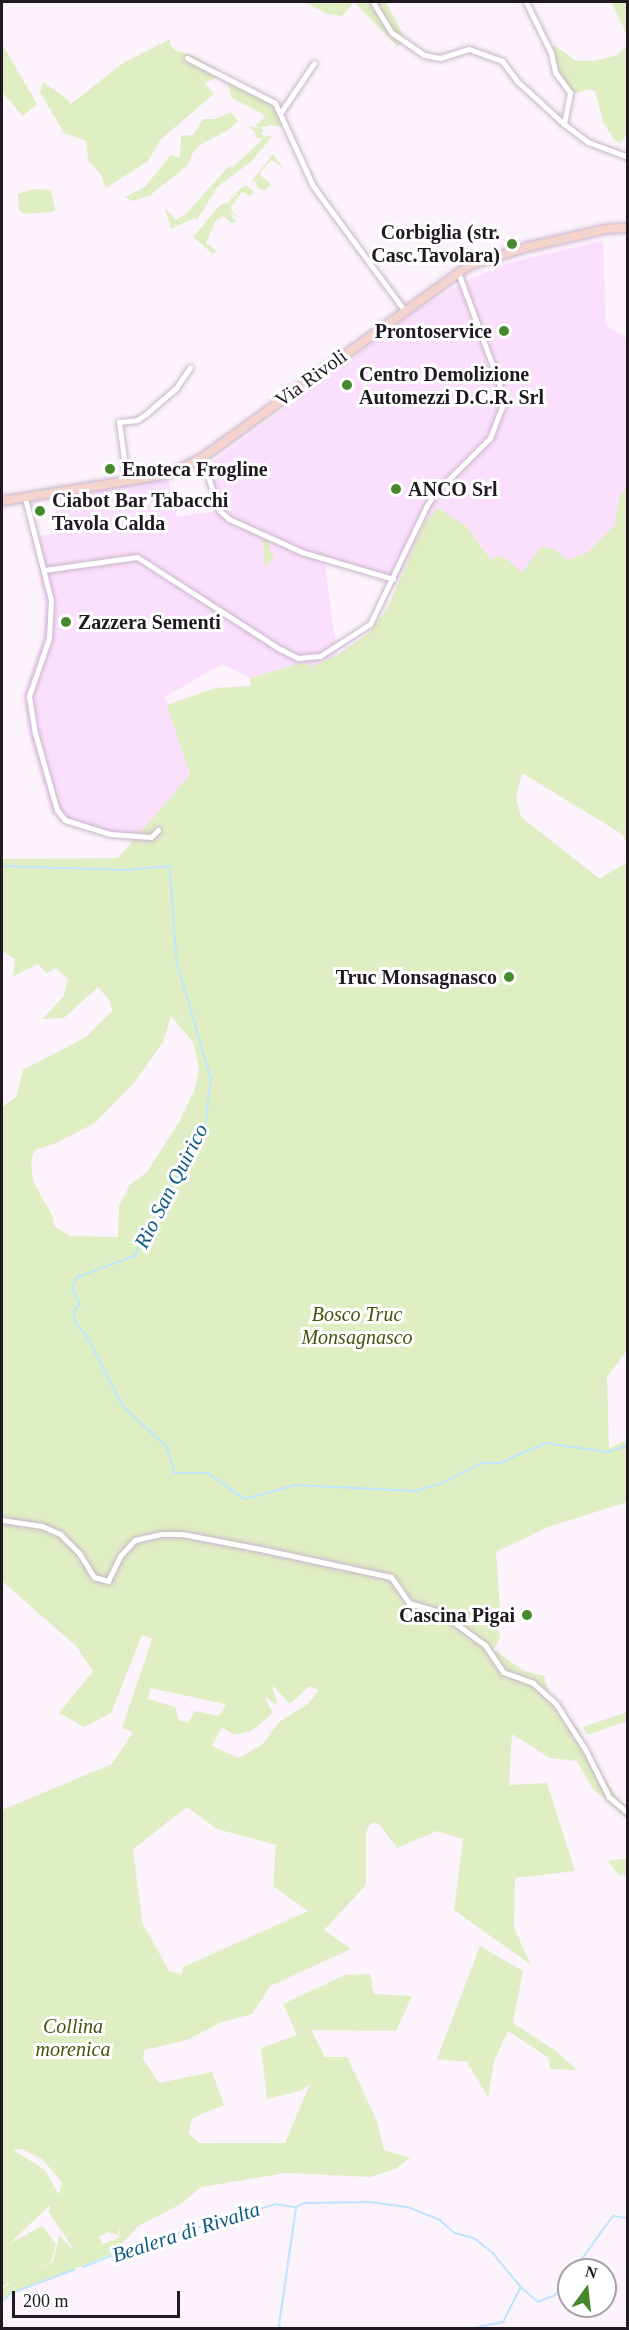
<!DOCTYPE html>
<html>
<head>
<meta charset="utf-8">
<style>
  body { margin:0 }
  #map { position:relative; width:629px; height:2330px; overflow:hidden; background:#fcf3fc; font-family:"Times New Roman",serif }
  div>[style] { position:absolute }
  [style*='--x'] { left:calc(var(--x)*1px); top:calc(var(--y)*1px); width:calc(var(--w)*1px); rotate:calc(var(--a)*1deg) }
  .built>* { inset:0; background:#fbe0fd }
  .green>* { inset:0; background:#e0eec3 }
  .stream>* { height:1.5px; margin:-0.75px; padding:0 0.75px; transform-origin:0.75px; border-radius:0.75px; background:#bfe5ff }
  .roads { filter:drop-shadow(0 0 2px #c9b5ca) drop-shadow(0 0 2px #c9b5ca) }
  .street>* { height:5px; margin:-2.5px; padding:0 2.5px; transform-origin:2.5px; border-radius:2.5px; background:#fff }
  .secondary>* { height:8px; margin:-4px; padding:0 4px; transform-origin:4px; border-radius:4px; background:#f5d4cd }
  .dots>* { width:16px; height:16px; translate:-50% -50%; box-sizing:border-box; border:3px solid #fff; border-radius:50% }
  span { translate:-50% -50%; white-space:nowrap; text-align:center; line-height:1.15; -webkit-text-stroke:6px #fff; paint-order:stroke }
  .poi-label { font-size:20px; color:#201921; font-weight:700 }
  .right { translate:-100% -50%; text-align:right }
  .left { translate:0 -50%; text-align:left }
  .street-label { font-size:20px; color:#201921 }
  .park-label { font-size:20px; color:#44540c; font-style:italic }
  .water-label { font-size:21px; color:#0c5982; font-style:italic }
  .frame { position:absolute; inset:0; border:3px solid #201921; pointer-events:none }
  .north { position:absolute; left:557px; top:2258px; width:60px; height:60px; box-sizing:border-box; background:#fff; border:2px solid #a6a3a6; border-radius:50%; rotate:15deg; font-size:16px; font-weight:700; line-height:24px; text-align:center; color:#201921 }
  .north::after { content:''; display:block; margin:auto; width:21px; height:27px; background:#46892c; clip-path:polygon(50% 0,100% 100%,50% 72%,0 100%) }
  .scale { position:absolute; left:12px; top:2291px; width:168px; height:27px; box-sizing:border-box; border:3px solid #201921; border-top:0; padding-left:8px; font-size:18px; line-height:21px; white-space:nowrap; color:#201921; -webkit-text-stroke:4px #fff; paint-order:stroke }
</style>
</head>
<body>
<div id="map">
  <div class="built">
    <i style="clip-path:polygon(603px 241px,606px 325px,627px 339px,627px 487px,619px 497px,615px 525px,606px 536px,587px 553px,568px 560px,554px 549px,529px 565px,522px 574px,491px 560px,466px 526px,425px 521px,398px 581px,324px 557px,337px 655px,312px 666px,300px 663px,250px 678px,222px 664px,165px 697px,197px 775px,162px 836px,103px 832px,52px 815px,29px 734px,23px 695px,43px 637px,45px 600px,31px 537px,59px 533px,54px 499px,80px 484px,124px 478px,169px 482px,177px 517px,216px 511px,209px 465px,413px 312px,468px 280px,507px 263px)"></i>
  </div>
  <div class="green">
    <i style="clip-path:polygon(303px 2px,354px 2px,342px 16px,328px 14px)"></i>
    <i style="clip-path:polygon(354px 2px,386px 2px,407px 42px,397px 46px)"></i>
    <i style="clip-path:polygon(611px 2px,627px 2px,627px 35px)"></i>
    <i style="clip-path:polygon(170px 39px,170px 45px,175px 50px,194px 56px,224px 74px,205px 83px,214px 94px,161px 139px,148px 161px,106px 188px,101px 175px,88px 160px,86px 141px,64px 133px,40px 92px,43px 82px,66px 98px,71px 104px,123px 63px)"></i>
    <i style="clip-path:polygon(2px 44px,37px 104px,23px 116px,2px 92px)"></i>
    <i style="clip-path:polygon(627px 45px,627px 134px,621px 143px,615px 141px,603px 122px,595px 91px,589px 89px,574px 94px,556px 71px,551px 47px,555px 46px,576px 61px,593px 61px,618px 55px)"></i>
    <i style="clip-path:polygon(227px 82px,274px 104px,283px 127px,271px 125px,259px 128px,264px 130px,262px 133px,264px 137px,273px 135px,252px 161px,217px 187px,197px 220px,194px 218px,171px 229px,165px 208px,176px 220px,185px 215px,230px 165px,232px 168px,264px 138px,256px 138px,255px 132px,248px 126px,258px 128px,256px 125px,265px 118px,263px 114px,232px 98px)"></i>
    <i style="clip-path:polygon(231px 112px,238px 121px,228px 130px,200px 145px,192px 154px,188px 165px,149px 196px,132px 201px,125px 197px,145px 187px,171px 155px,180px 158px,181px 136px,193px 135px,203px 119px,216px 119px)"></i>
    <i style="clip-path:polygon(273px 154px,284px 169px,272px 160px,261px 171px,260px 175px,271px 184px,265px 190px,258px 188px,255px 181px,251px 182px)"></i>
    <i style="clip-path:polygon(246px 185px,254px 192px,250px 196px,242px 192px,231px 207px,233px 213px,242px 219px,229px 213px,237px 222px,231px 223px,223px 216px,216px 220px,206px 243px,217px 251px,213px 254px,193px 237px,219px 206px,231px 201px,230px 197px,235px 198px,232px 194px,237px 196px,236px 192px)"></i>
    <i style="clip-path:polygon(51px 190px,55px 210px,51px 212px,23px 214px,19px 210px,18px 194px,33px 189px)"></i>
    <i style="clip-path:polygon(evenodd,627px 487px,627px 843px,622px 834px,522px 773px,516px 798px,521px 817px,600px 879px,627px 862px,628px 1349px,607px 1377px,609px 1448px,627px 1440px,627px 1502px,548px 1527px,496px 1552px,500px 1608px,478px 1608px,500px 1633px,498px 1643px,493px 1649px,524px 1671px,544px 1676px,549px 1693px,578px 1728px,587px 1749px,619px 1801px,627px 1808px,627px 1819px,592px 1788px,577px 1761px,550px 1758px,512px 1734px,509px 1785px,547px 1783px,575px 1871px,515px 1878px,514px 1928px,531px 1965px,454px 1910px,463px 1839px,437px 1831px,397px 1848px,379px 1824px,374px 1822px,369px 1825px,366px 1831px,366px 1885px,324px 1930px,351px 1949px,270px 1986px,252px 2014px,222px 2022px,187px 2040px,144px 2050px,143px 2059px,159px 2083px,212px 2072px,224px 2105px,193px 2118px,188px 2133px,199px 2143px,285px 2143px,310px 2084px,300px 2091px,267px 2099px,261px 2048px,297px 2035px,283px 2004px,345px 1975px,370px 1974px,374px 1994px,412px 1996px,396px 2031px,311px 2030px,325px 2057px,347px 2057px,377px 2121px,384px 2150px,410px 2158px,395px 2169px,371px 2177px,286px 2173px,201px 2187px,181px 2204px,138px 2226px,114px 2253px,2px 2298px,2px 2289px,16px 2279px,2px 2287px,2px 1810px,112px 1764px,133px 1732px,122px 1728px,152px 1639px,142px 1635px,111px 1713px,84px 1727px,59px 1713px,93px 1671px,76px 1646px,2px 1581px,2px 1107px,16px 1097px,23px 1070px,86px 1037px,112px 1011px,110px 1001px,98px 987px,64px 1018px,42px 1019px,64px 996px,68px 979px,56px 968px,46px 973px,38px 964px,13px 976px,15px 959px,2px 951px,2px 859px,118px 858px,190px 775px,167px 705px,215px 688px,251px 686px,250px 678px,300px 663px,312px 666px,337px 655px,369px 633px,388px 607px,425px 521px,438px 508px,466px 526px,491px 560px,497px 556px,507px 559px,522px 573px,540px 547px,554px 549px,568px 560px,587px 553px,615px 525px,619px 497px,627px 487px,171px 1016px,193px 1042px,199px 1069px,195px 1089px,179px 1122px,147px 1172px,130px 1185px,119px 1206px,118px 1237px,70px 1236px,54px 1226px,52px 1215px,33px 1181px,31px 1160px,35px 1150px,54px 1144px,95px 1123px,133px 1084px,163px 1042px,171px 1016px,627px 487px,272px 1685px,290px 1704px,309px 1686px,319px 1690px,308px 1704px,279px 1722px,263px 1744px,239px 1758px,212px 1746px,222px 1727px,234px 1735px,251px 1731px,273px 1713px,264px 1696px,278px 1706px,272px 1685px,627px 487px,150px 1688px,225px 1704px,226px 1704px,219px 1716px,195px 1711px,188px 1723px,179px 1720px,175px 1707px,148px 1699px,150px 1688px,627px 487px,187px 1807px,217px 1829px,276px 1845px,273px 1886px,308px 1911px,183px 1967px,182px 1974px,169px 1971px,142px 1922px,133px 1849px,187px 1807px,627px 487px,22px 2149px,42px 2159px,62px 2182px,59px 2195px,45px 2170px,13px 2150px,22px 2149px,627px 487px,51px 2204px,49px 2212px,75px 2252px,59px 2235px,53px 2262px,32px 2271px,51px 2262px,56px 2244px,42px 2226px,9px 2244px,51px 2204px,627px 487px,121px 2224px,119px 2238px,103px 2244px,99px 2237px,108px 2232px,118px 2235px,121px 2224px)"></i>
    <i style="clip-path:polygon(263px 537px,270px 540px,270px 552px,273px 554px,273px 560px,264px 566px)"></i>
    <i style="clip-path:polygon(627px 1712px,627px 1721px,587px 1735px,583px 1727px)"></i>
    <i style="clip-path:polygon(627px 1858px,627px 1876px,619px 1875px,608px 1861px)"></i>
    <i style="clip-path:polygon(480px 1946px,523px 1971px,513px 2023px,556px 2051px,577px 2070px,550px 2069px,549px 2058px,508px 2031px,494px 2061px,488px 2097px,467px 2062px,437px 2059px)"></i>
  </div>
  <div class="stream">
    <i style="--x:2;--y:866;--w:124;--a:1.8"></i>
    <i style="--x:126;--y:870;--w:44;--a:-5.2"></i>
    <i style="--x:170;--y:866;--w:96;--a:85.8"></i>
    <i style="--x:177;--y:962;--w:121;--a:73.7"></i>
    <i style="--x:211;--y:1078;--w:47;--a:96.1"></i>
    <i style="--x:206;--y:1125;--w:149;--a:118.5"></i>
    <i style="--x:135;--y:1256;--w:62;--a:159.2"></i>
    <i style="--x:77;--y:1278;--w:12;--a:110"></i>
    <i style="--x:73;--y:1289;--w:17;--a:65"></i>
    <i style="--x:80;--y:1304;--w:11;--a:124"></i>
    <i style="--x:74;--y:1313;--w:10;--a:79"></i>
    <i style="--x:76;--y:1323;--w:17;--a:50"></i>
    <i style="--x:87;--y:1336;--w:79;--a:62.8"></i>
    <i style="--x:123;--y:1406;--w:60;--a:43"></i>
    <i style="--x:167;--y:1447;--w:27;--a:73"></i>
    <i style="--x:175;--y:1473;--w:33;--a:0"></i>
    <i style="--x:208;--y:1473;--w:45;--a:35.1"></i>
    <i style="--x:245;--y:1499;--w:53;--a:-15.4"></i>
    <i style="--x:296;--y:1485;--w:119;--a:2.9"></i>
    <i style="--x:415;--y:1491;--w:29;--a:-16"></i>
    <i style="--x:443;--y:1483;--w:44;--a:-27.1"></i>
    <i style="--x:482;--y:1463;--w:18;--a:0"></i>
    <i style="--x:500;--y:1463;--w:50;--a:-23.5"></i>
    <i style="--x:546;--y:1443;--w:63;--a:8.3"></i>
    <i style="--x:608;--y:1452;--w:21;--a:-19"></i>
    <i style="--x:83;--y:2267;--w:54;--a:-21.8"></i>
    <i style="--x:133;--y:2247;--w:149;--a:-16.7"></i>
    <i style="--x:276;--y:2204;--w:20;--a:9"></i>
    <i style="--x:296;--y:2207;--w:10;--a:-24"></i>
    <i style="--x:305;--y:2203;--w:66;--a:-0.9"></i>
    <i style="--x:371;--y:2202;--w:37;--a:8"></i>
    <i style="--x:408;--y:2207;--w:35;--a:22"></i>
    <i style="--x:440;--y:2220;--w:20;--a:41"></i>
    <i style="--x:455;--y:2233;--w:20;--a:15"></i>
    <i style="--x:474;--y:2238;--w:24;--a:38"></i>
    <i style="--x:493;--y:2253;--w:44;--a:50.5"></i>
    <i style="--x:521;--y:2287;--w:23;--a:41"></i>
    <i style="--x:538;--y:2302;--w:18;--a:-22"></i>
    <i style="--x:555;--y:2295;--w:22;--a:-51"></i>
    <i style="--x:574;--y:2270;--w:67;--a:-54.2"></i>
    <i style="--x:613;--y:2216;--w:15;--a:8"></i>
    <i style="--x:2;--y:2301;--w:13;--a:-39"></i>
    <i style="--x:12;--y:2293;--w:66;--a:-20.4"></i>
    <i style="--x:281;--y:2328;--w:3;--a:-135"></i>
    <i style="--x:279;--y:2326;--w:119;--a:-81.8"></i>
    <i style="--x:473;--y:2328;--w:31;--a:-11"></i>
    <i style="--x:503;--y:2322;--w:38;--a:-63"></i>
  </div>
  <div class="roads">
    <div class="street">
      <i style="--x:373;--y:2;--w:35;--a:59"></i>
      <i style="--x:391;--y:32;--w:40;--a:34.9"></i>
      <i style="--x:424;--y:55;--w:16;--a:11"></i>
      <i style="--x:440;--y:58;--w:30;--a:-17"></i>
      <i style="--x:469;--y:49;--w:35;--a:20"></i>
      <i style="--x:502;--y:61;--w:26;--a:53"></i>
      <i style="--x:518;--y:82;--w:62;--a:42.4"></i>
      <i style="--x:526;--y:2;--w:57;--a:63.9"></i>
      <i style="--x:551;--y:53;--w:19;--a:78"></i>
      <i style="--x:555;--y:72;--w:26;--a:54"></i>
      <i style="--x:570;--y:93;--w:32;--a:101"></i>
      <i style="--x:564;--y:124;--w:30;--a:37"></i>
      <i style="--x:588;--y:142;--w:43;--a:20.6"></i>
      <i style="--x:187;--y:58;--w:99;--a:27.1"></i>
      <i style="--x:275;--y:103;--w:91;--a:65.4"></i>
      <i style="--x:313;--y:186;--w:154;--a:53.7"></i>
      <i style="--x:281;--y:112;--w:59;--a:-56"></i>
      <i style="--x:202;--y:458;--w:55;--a:71.9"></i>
      <i style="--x:219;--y:510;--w:13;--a:42"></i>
      <i style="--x:229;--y:519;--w:80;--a:24.3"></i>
      <i style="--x:302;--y:552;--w:95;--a:16.5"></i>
      <i style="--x:127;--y:480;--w:59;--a:-97.9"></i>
      <i style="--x:119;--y:422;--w:18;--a:-6"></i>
      <i style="--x:137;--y:420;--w:11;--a:-34"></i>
      <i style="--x:146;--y:414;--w:40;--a:-41"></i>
      <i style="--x:176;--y:388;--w:25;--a:-56"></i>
      <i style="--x:25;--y:498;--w:105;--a:75.7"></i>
      <i style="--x:51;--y:600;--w:38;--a:93"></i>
      <i style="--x:49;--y:638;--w:61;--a:109"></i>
      <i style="--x:29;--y:696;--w:37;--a:81"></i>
      <i style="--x:35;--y:733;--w:80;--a:74.1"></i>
      <i style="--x:57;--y:810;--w:13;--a:51"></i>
      <i style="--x:65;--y:820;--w:47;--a:17.3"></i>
      <i style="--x:110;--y:834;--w:41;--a:4.2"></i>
      <i style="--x:151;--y:837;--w:10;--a:-45"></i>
      <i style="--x:44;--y:570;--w:94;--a:-8"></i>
      <i style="--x:137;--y:557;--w:170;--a:32.8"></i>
      <i style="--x:280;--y:649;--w:20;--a:27"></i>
      <i style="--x:298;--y:658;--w:22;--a:-5"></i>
      <i style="--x:320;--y:656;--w:59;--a:-32.6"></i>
      <i style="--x:370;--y:624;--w:130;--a:-64.4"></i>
      <i style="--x:426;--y:507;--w:17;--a:-57"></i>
      <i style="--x:435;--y:493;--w:78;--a:-45"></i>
      <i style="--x:490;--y:438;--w:33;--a:-69"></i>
      <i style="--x:502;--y:407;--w:24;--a:-97"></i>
      <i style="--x:499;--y:383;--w:118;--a:-110.3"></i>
      <i style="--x:2;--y:1520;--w:40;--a:8.5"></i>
      <i style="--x:42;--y:1526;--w:20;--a:24"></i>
      <i style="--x:60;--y:1534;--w:27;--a:45"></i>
      <i style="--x:79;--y:1553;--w:28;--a:58"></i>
      <i style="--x:94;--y:1577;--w:15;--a:16"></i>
      <i style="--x:108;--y:1581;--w:28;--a:-64"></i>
      <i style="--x:120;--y:1556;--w:22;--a:-47"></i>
      <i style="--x:135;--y:1540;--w:27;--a:-13"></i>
      <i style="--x:161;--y:1534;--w:21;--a:0"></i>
      <i style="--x:182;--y:1534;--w:85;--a:10.9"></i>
      <i style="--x:265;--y:1550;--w:129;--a:12.1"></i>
      <i style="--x:391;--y:1577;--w:32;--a:55"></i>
      <i style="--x:409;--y:1603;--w:32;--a:16"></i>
      <i style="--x:440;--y:1612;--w:56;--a:36.3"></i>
      <i style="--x:485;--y:1645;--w:32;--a:56"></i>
      <i style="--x:503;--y:1672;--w:32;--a:20"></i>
      <i style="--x:533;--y:1683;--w:31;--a:42"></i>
      <i style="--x:556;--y:1704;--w:54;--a:57.2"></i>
      <i style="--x:585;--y:1749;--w:54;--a:63.4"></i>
      <i style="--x:609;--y:1797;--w:25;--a:40"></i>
    </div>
    <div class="secondary">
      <i style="--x:2;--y:501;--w:164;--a:-9.1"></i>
      <i style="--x:164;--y:475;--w:19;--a:-21"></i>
      <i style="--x:182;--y:468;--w:22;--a:-27"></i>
      <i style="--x:202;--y:458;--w:330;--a:-35.8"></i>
      <i style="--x:470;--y:265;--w:60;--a:-17.5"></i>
      <i style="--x:527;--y:247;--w:81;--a:-12.8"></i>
      <i style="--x:606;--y:229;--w:22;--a:-3"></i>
    </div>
  </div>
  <div class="dots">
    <i style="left:512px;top:244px;background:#46892c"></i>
    <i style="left:504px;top:331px;background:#46892c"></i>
    <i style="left:347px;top:385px;background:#46892c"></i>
    <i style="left:110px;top:469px;background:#46892c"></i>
    <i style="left:396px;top:489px;background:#46892c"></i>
    <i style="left:40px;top:511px;background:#46892c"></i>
    <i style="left:66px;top:622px;background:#46892c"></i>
    <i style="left:509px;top:977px;background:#46892c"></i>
    <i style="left:527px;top:1615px;background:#46892c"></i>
  </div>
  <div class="poi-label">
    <span class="right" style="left:500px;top:244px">Corbiglia (str.<br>Casc.Tavolara)</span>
    <span class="right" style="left:492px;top:331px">Prontoservice</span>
    <span class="left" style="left:359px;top:386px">Centro Demolizione<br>Automezzi D.C.R. Srl</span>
    <span class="left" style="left:122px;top:469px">Enoteca Frogline</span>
    <span class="left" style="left:408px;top:489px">ANCO Srl</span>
    <span class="left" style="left:52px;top:512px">Ciabot Bar Tabacchi<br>Tavola Calda</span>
    <span class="left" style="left:78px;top:622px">Zazzera Sementi</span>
    <span class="right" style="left:497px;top:977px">Truc Monsagnasco</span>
    <span class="right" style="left:515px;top:1615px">Cascina Pigai</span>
  </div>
  <div class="street-label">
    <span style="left:311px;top:378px;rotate:-36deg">Via Rivoli</span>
  </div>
  <div class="park-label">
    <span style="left:357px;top:1326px">Bosco Truc<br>Monsagnasco</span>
    <span style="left:73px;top:2038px">Collina<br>morenica</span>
  </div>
  <div class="water-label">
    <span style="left:171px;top:1186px;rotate:-63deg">Rio San Quirico</span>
    <span style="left:186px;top:2232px;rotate:-18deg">Bealera di Rivalta</span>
  </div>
  <div class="frame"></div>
  <div class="north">N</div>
  <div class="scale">200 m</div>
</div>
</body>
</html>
